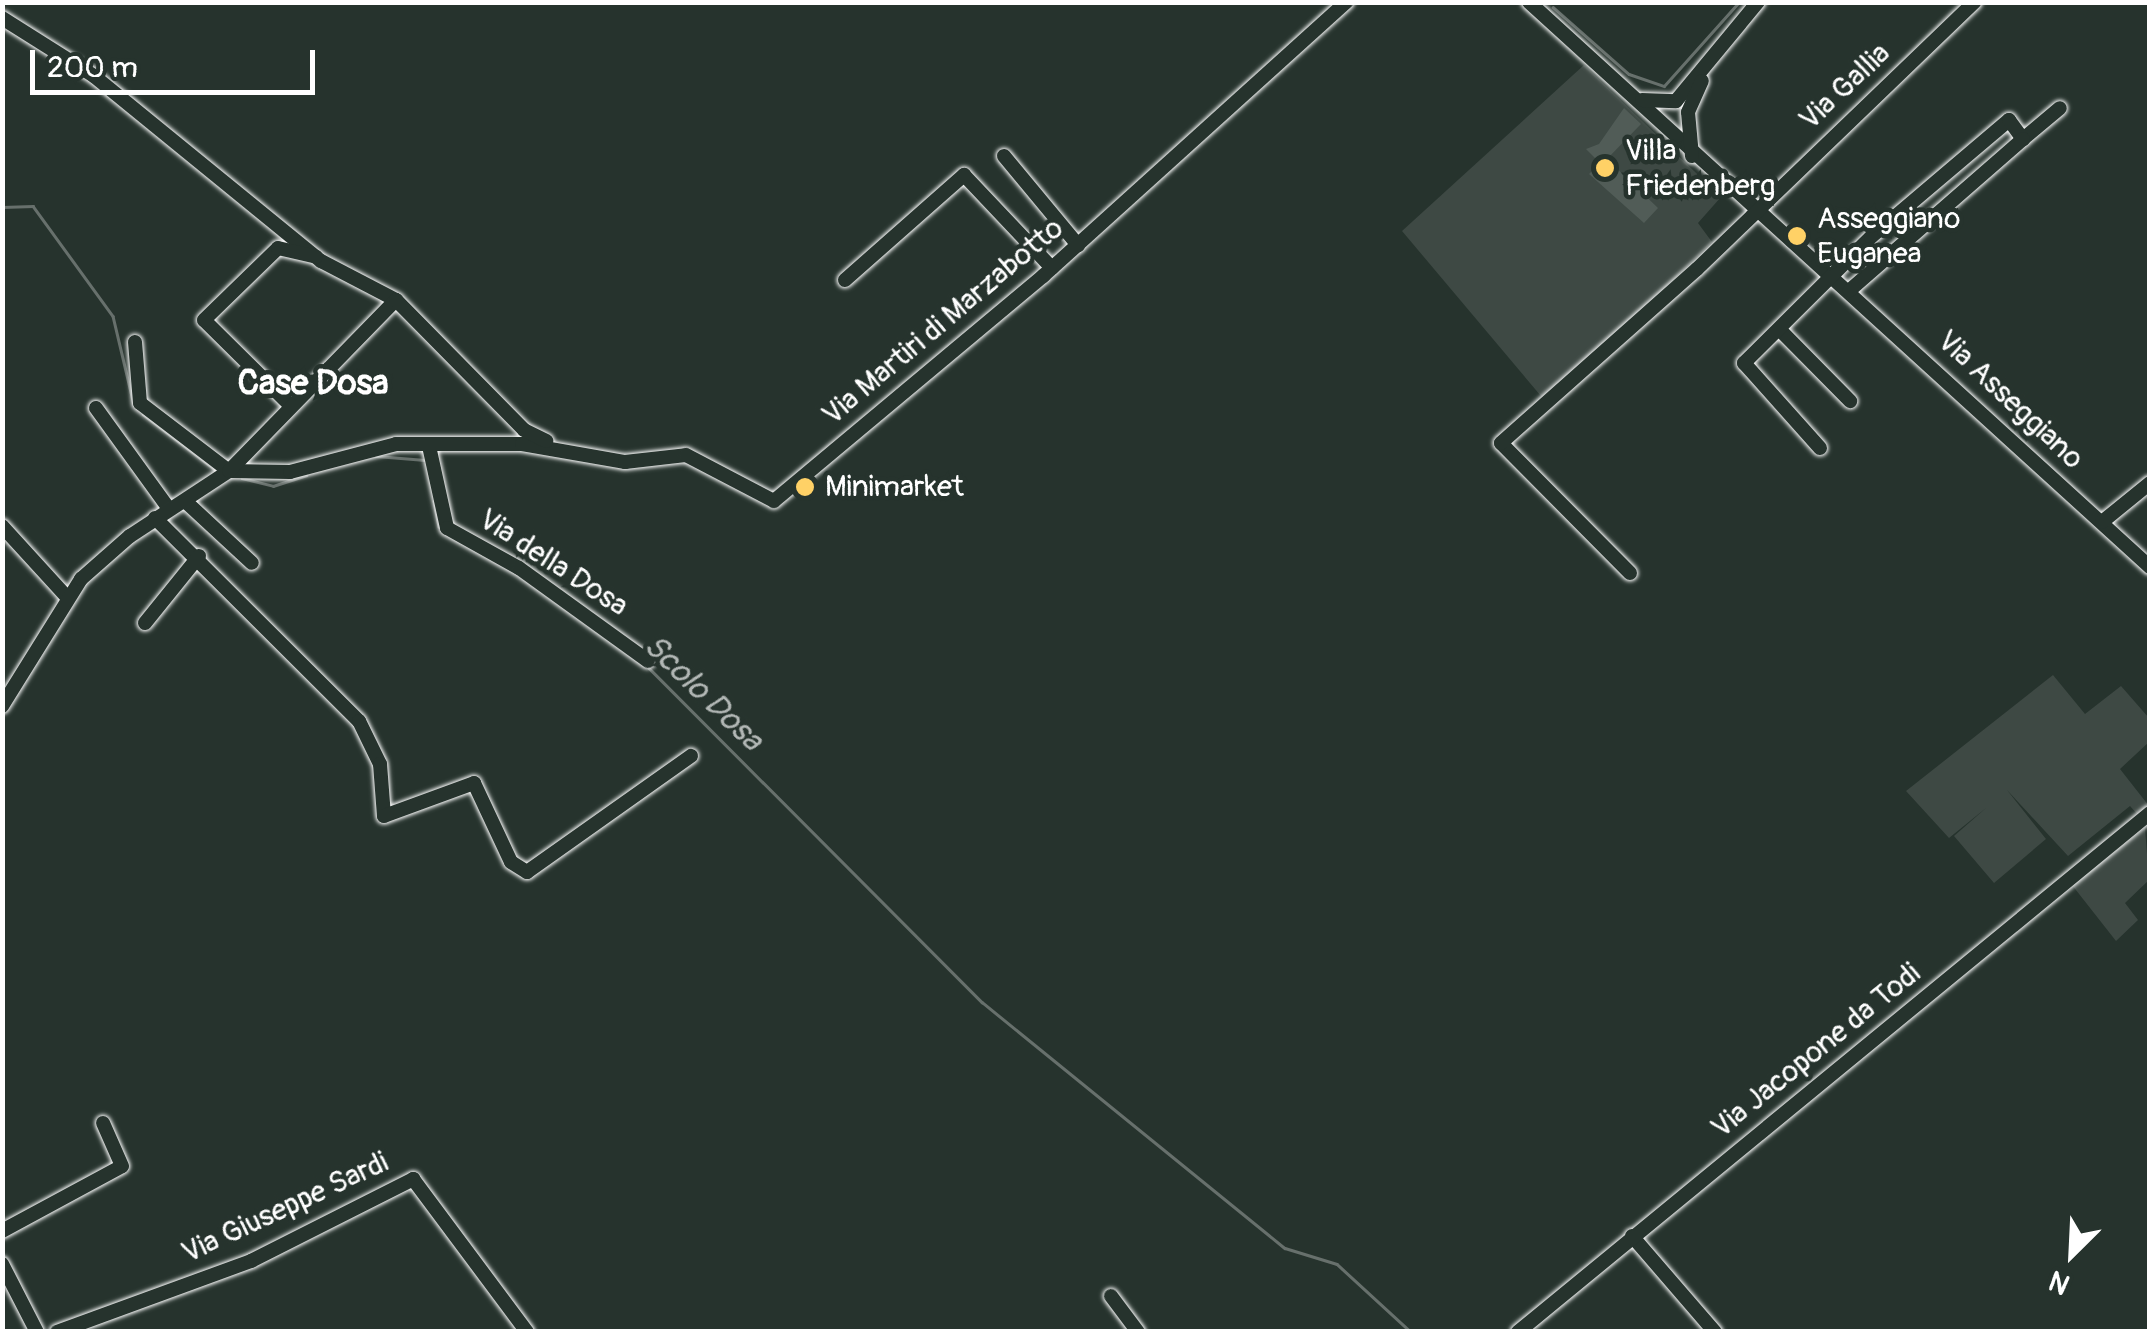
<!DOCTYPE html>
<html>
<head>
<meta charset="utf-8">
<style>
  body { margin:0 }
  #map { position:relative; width:2152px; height:1334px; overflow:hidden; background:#26332d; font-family:Pangolin,sans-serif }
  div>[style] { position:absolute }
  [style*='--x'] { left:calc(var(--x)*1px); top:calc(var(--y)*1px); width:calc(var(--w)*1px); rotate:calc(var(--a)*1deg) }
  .green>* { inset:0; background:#3e4944 }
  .stream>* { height:2.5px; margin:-1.25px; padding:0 1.25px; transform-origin:1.25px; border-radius:1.25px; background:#67706c }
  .building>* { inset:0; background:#515c57 }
  .roads { filter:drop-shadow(0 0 2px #fff) drop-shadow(0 0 2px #fff) }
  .minor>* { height:14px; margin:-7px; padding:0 7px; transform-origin:7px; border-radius:7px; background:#26332d }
  .dots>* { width:28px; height:28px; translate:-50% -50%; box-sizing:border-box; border:5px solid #26332d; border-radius:50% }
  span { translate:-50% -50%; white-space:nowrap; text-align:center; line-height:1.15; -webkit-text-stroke:9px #26332d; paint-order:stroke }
  .street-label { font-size:30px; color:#fff }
  .poi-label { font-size:30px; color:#fff }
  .left { translate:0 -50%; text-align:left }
  .water-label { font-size:32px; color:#b3b8b6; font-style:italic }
  .quarter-label { font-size:35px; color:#fff; font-weight:700 }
  .frame { position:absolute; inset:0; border:5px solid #fff; pointer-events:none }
  .north { position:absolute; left:2022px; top:1204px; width:100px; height:100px; -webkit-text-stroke:8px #26332d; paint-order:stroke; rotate:204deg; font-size:28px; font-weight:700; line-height:40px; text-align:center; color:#fff }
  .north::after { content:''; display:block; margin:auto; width:35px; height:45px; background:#fff; clip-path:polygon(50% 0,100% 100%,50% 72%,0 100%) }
  .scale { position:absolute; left:30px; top:50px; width:285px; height:45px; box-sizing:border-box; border:5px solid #fff; border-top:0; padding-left:12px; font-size:30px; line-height:35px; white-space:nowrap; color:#fff; -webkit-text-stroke:8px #26332d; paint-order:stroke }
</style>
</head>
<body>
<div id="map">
  <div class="green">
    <i style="clip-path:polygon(1584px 65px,1721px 197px,1698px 223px,1712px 242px,1546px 402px,1402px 231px)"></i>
    <i style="clip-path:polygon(2053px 675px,2085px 714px,2121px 686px,2149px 718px,2149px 742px,2120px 769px,2149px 806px,2138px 815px,2130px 806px,2068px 856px,2007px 790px,2046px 839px,1994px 883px,1954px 836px,1986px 808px,1949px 838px,1906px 791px)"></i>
    <i style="clip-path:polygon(2145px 828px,2149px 880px,2125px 903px,2138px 920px,2116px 941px,2072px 885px)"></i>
  </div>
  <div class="stream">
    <i style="--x:1553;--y:7;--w:101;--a:41.4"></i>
    <i style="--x:1629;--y:74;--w:37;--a:19"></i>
    <i style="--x:1664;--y:86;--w:113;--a:-48.2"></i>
    <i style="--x:2;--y:207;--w:31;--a:-2"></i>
    <i style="--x:33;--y:206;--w:136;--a:54"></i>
    <i style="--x:113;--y:316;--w:91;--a:76.7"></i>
    <i style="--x:143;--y:414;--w:92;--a:37.5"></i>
    <i style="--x:376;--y:456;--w:49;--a:4.7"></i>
    <i style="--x:242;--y:478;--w:32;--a:14"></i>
    <i style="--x:273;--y:486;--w:35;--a:-18"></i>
    <i style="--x:434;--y:501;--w:26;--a:79"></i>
    <i style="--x:649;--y:668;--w:472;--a:45.1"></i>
    <i style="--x:982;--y:1002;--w:390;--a:39.1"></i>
    <i style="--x:1285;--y:1248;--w:54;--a:17.1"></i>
    <i style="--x:1337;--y:1264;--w:100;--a:42.6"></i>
  </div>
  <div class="building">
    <i style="clip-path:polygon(1624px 108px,1641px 124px,1607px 159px,1658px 208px,1644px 223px,1589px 174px,1600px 163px,1586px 149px,1599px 144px)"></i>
  </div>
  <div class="roads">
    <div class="minor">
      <i style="--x:1529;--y:2;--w:840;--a:42.3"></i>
      <i style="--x:2;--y:18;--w:109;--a:32.2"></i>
      <i style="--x:94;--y:76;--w:293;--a:39.2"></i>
      <i style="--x:321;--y:261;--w:85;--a:27.5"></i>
      <i style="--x:1642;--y:100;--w:34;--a:2"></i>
      <i style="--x:1676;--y:101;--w:129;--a:-50.4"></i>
      <i style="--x:2023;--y:139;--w:48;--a:-40"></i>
      <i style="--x:1004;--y:156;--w:116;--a:50.3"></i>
      <i style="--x:1692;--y:156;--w:44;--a:-95.2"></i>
      <i style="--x:1688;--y:112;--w:34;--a:-66"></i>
      <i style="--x:845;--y:280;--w:159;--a:-41.4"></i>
      <i style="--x:964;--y:175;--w:128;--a:46.6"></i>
      <i style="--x:1780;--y:330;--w:100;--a:45.4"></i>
      <i style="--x:135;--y:342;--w:61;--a:85.3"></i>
      <i style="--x:140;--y:403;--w:112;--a:37.4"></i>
      <i style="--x:291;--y:406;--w:122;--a:-135.3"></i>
      <i style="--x:204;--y:320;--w:103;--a:-44.2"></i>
      <i style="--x:278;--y:248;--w:39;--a:13"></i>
      <i style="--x:96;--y:408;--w:125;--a:54.1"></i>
      <i style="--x:429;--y:446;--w:84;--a:77.6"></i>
      <i style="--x:447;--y:528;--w:82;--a:29.1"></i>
      <i style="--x:519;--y:568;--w:159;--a:35.8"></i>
      <i style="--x:1820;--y:448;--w:114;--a:-131.8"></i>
      <i style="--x:1744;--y:363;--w:179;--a:-44.8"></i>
      <i style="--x:1871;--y:237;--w:181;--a:-40.3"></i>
      <i style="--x:2009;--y:120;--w:24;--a:54"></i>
      <i style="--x:2023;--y:139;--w:230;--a:138.9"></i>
      <i style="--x:229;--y:471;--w:61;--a:0.9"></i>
      <i style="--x:290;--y:472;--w:110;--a:-14.8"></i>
      <i style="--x:396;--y:444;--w:126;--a:0"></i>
      <i style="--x:522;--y:444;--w:105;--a:9.9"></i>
      <i style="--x:625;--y:462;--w:61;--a:-6.5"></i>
      <i style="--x:686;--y:455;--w:99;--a:27.6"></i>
      <i style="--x:774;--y:501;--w:351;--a:-39.9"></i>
      <i style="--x:1043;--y:276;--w:409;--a:-42.1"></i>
      <i style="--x:185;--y:501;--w:91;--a:42.8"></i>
      <i style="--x:155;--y:518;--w:288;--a:44.9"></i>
      <i style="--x:359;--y:721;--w:48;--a:64"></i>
      <i style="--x:380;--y:764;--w:52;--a:85.6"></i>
      <i style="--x:384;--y:816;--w:96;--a:-20.1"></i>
      <i style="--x:474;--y:783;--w:87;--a:64.9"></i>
      <i style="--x:511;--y:862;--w:19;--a:32"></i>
      <i style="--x:527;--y:872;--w:201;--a:-35.3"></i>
      <i style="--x:2102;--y:522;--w:62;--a:-39.1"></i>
      <i style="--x:2;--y:526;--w:95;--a:47.6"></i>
      <i style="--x:1630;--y:573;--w:183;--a:-134.8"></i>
      <i style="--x:1501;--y:443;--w:262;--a:-41.6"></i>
      <i style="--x:1697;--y:269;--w:385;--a:-43.9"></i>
      <i style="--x:145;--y:623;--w:86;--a:-51.1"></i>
      <i style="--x:2;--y:706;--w:150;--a:-58.1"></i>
      <i style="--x:81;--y:579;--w:65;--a:-41.3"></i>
      <i style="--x:130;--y:536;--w:118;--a:-33.3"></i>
      <i style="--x:229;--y:471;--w:239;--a:-45.7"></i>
      <i style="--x:396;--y:300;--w:182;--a:45.4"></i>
      <i style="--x:524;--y:430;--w:25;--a:26"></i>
      <i style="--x:2;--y:1231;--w:136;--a:-28.4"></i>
      <i style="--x:122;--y:1166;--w:47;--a:-113.8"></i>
      <i style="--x:1632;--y:1236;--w:127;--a:49.2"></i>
      <i style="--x:2;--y:1264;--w:76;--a:62.8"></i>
      <i style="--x:1111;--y:1296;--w:45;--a:53.1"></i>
      <i style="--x:57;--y:1332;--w:207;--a:-20.1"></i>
      <i style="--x:251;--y:1261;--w:182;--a:-26.8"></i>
      <i style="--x:413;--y:1179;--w:191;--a:53.3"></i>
      <i style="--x:1518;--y:1332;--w:818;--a:-39.39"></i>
    </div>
  </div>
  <div class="dots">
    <i style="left:1605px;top:168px;background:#ffd166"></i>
    <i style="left:1797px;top:236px;background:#ffd166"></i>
    <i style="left:805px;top:487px;background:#ffd166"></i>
  </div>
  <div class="street-label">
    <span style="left:1845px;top:87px;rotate:-43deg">Via Gallia</span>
    <span style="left:943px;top:322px;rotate:-40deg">Via Martiri di Marzabotto</span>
    <span style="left:2010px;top:400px;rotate:43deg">Via Asseggiano</span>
    <span style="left:553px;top:563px;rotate:33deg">Via della Dosa</span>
    <span style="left:1816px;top:1051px;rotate:-39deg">Via Jacopone da Todi</span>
    <span style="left:285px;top:1208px;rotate:-25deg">Via Giuseppe Sardi</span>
  </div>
  <div class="poi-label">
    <span class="left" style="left:1625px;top:168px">Villa<br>Friedenberg</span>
    <span class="left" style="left:1817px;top:236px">Asseggiano<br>Euganea</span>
    <span class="left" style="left:825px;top:487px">Minimarket</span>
  </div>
  <div class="water-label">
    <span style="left:703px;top:693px;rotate:44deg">Scolo Dosa</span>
  </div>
  <div class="quarter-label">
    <span style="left:313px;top:383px">Case Dosa</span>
  </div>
  <div class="frame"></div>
  <div class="north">N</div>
  <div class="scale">200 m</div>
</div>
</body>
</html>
